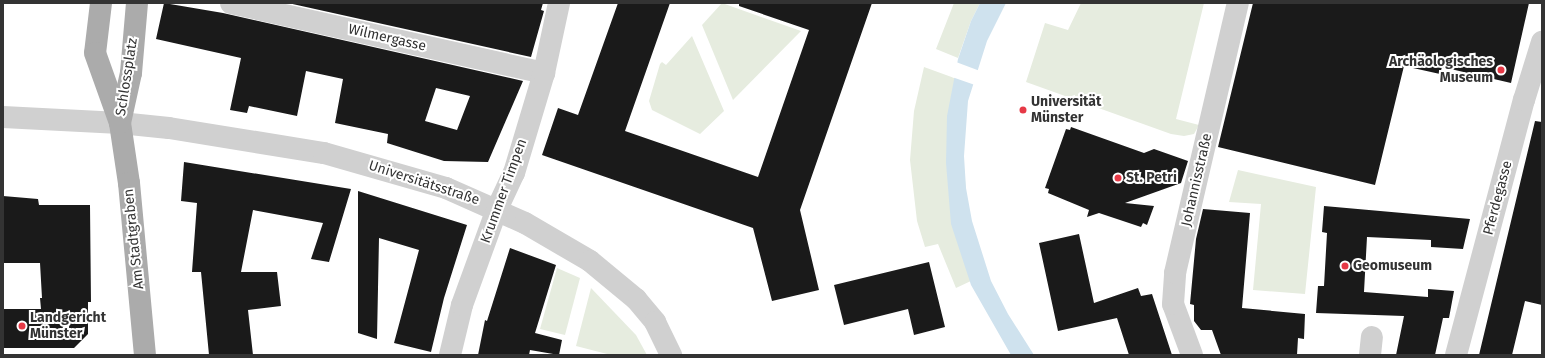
<!DOCTYPE html>
<html>
<head>
<meta charset="utf-8">
<style>
  body { margin:0 }
  #map { position:relative; width:1545px; height:358px; overflow:hidden; background:#fff; font-family:"Fira Sans",sans-serif }
  div>[style] { position:absolute }
  [style*='--x'] { left:calc(var(--x)*1px); top:calc(var(--y)*1px); width:calc(var(--w)*1px); rotate:calc(var(--a)*1deg) }
  .green>* { inset:0; background:#e6ecdf }
  .water>* { inset:0; background:#cfe2ee }
  .pier>* { inset:0; background:#fff }
  .building>* { inset:0; background:#1a1a1a }
  .minor>* { height:22px; margin:-11px; padding:0 11px; transform-origin:11px; border-radius:11px; background:#d0d0d0 }
  .major>* { height:22px; margin:-11px; padding:0 11px; transform-origin:11px; border-radius:11px; background:#ababab }
  .dots>* { width:11px; height:11px; translate:-50% -50%; box-sizing:border-box; border:2px solid #fff; border-radius:50% }
  span { translate:-50% -50%; white-space:nowrap; text-align:center; line-height:1.15; -webkit-text-stroke:4px #fff; paint-order:stroke }
  .street-label { font-size:14px; color:#333 }
  .poi-label { font-size:14px; color:#333; font-weight:700 }
  .right { translate:-100% -50%; text-align:right }
  .left { translate:0 -50%; text-align:left }
  .frame { position:absolute; inset:0; border:4px solid #333; pointer-events:none }
</style>
</head>
<body>
<div id="map">
  <div class="green">
    <i style="clip-path:polygon(722px 3px,801px 31px,733px 100px,702px 25px)"></i>
    <i style="clip-path:polygon(954px 3px,980px 3px,971px 21px,958px 58px,936px 49px)"></i>
    <i style="clip-path:polygon(1081px 3px,1204px 3px,1176px 119px,1199px 125px,1194px 134px,1184px 136px,1171px 134px,1026px 82px,1045px 23px,1068px 30px)"></i>
    <i style="clip-path:polygon(692px 36px,724px 111px,700px 134px,652px 110px,649px 101px,660px 64px,662px 62px,666px 65px)"></i>
    <i style="clip-path:polygon(924px 67px,957px 79px,973px 280px,956px 288px,938px 244px,925px 247px,917px 221px,910px 160px,914px 111px)"></i>
    <i style="clip-path:polygon(1238px 170px,1316px 187px,1305px 294px,1253px 290px,1261px 204px,1229px 202px)"></i>
    <i style="clip-path:polygon(557px 268px,580px 278px,565px 335px,540px 329px)"></i>
    <i style="clip-path:polygon(591px 288px,636px 335px,647px 355px,611px 355px,576px 346px)"></i>
  </div>
  <div class="water">
    <i style="clip-path:polygon(980px 3px,1006px 3px,987px 41px,968px 101px,964px 156px,966px 188px,972px 221px,991px 281px,1008px 314px,1034px 355px,1011px 355px,971px 285px,951px 224px,946px 163px,947px 116px,958px 59px,971px 21px)"></i>
  </div>
  <div class="pier">
    <i style="clip-path:polygon(956px 62px,980px 71px,975px 85px,952px 77px)"></i>
  </div>
  <div class="building">
    <i style="clip-path:polygon(evenodd,164px 3px,223px 13px,523px 81px,488px 162px,444px 161px,387px 143px,388px 134px,335px 123px,343px 79px,306px 71px,297px 116px,249px 106px,247px 113px,230px 110px,241px 58px,156px 39px,164px 3px,436px 88px,470px 96px,457px 130px,425px 121px,436px 88px)"></i>
    <i style="clip-path:polygon(288px 3px,543px 3px,541px 10px,544px 11px,531px 57px)"></i>
    <i style="clip-path:polygon(618px 3px,670px 3px,625px 131px,758px 177px,809px 30px,739px 6px,739px 3px,872px 3px,800px 210px,819px 290px,772px 301px,753px 228px,542px 155px,558px 108px,578px 115px)"></i>
    <i style="clip-path:polygon(1253px 3px,1529px 3px,1511px 83px,1442px 67px,1440px 74px,1404px 66px,1375px 185px,1218px 147px)"></i>
    <i style="clip-path:polygon(1535px 121px,1542px 122px,1542px 305px,1525px 301px,1512px 355px,1479px 355px)"></i>
    <i style="clip-path:polygon(1071px 127px,1144px 153px,1154px 149px,1188px 161px,1181px 183px,1125px 203px,1154px 206px,1147px 225px,1143px 223px,1141px 227px,1099px 213px,1087px 217px,1089px 210px,1048px 193px,1049px 189px,1045px 188px,1066px 129px,1070px 130px)"></i>
    <i style="clip-path:polygon(184px 162px,351px 189px,329px 262px,311px 259px,323px 223px,253px 210px,241px 272px,277px 272px,281px 306px,248px 310px,253px 355px,209px 355px,201px 272px,192px 272px,197px 203px,181px 201px)"></i>
    <i style="clip-path:polygon(358px 191px,467px 225px,444px 298px,431px 352px,394px 343px,419px 250px,379px 238px,377px 339px,358px 333px)"></i>
    <i style="clip-path:polygon(3px 196px,38px 199px,39px 205px,90px 205px,91px 302px,88px 302px,88px 334px,74px 348px,3px 348px,3px 309px,41px 309px,40px 298px,42px 298px,40px 263px,3px 263px)"></i>
    <i style="clip-path:polygon(1324px 206px,1470px 219px,1463px 249px,1431px 247px,1431px 240px,1367px 237px,1364px 292px,1428px 297px,1428px 289px,1454px 291px,1449px 318px,1443px 318px,1435px 355px,1396px 355px,1404px 316px,1316px 313px,1318px 286px,1324px 286px,1327px 233px,1322px 232px)"></i>
    <i style="clip-path:polygon(1203px 209px,1250px 213px,1242px 308px,1305px 314px,1304px 339px,1298px 338px,1297px 355px,1221px 355px,1212px 330px,1201px 330px,1194px 321px,1194px 305px,1190px 304px,1196px 239px)"></i>
    <i style="clip-path:polygon(1079px 234px,1094px 303px,1138px 288px,1141px 296px,1152px 294px,1172px 355px,1129px 355px,1117px 318px,1058px 331px,1039px 243px)"></i>
    <i style="clip-path:polygon(510px 248px,556px 265px,535px 333px,562px 340px,559px 355px,530px 350px,529px 355px,478px 355px,485px 320px,487px 321px)"></i>
    <i style="clip-path:polygon(929px 262px,945px 327px,914px 335px,908px 309px,844px 325px,834px 285px)"></i>
  </div>
  <div class="minor">
    <i style="--x:231;--y:3;--w:321;--a:12.6"></i>
    <i style="--x:3;--y:117;--w:117;--a:2.9"></i>
    <i style="--x:120;--y:123;--w:49;--a:5.8"></i>
    <i style="--x:169;--y:128;--w:157;--a:9.2"></i>
    <i style="--x:324;--y:153;--w:127;--a:16"></i>
    <i style="--x:446;--y:188;--w:86;--a:23.9"></i>
    <i style="--x:525;--y:223;--w:75;--a:30.3"></i>
    <i style="--x:590;--y:261;--w:60;--a:39.6"></i>
    <i style="--x:636;--y:299;--w:30;--a:50"></i>
    <i style="--x:655;--y:322;--w:37;--a:64"></i>
    <i style="--x:450;--y:355;--w:51;--a:-76.5"></i>
    <i style="--x:462;--y:305;--w:102;--a:-70"></i>
    <i style="--x:497;--y:209;--w:40;--a:-65"></i>
    <i style="--x:514;--y:173;--w:104;--a:-73.3"></i>
    <i style="--x:544;--y:73;--w:72;--a:-77.9"></i>
    <i style="--x:1192;--y:355;--w:54;--a:-110.4"></i>
    <i style="--x:1173;--y:304;--w:31;--a:-86"></i>
    <i style="--x:1175;--y:273;--w:277;--a:-76.9"></i>
    <i style="--x:1370;--y:355;--w:18;--a:-84"></i>
    <i style="--x:1456;--y:355;--w:264;--a:-75.1"></i>
    <i style="--x:1524;--y:100;--w:61;--a:-72.8"></i>
  </div>
  <div class="major">
    <i style="--x:101;--y:3;--w:50;--a:96.8"></i>
    <i style="--x:95;--y:53;--w:74;--a:70.3"></i>
    <i style="--x:120;--y:123;--w:61;--a:81.5"></i>
    <i style="--x:129;--y:183;--w:173;--a:84.7"></i>
    <i style="--x:120;--y:123;--w:51;--a:-77.6"></i>
    <i style="--x:131;--y:73;--w:70;--a:-85.1"></i>
  </div>
  <div class="dots">
    <i style="left:1501px;top:70px;background:#e63946"></i>
    <i style="left:1023px;top:110px;background:#e63946"></i>
    <i style="left:1118px;top:178px;background:#e63946"></i>
    <i style="left:1345px;top:266px;background:#e63946"></i>
    <i style="left:22px;top:326px;background:#e63946"></i>
  </div>
  <div class="street-label">
    <span style="left:387px;top:38px;rotate:13deg">Wilmergasse</span>
    <span style="left:127px;top:77px;rotate:-81deg">Schlossplatz</span>
    <span style="left:1197px;top:180px;rotate:-77deg">Johannisstraße</span>
    <span style="left:424px;top:183px;rotate:18deg">Universitätsstraße</span>
    <span style="left:504px;top:191px;rotate:-70deg">Krummer Timpen</span>
    <span style="left:1498px;top:198px;rotate:-75deg">Pferdegasse</span>
    <span style="left:134px;top:239px;rotate:-96deg">Am Stadtgraben</span>
  </div>
  <div class="poi-label">
    <span class="right" style="left:1493px;top:70px">Archäologisches<br>Museum</span>
    <span class="left" style="left:1031px;top:110px">Universität<br>Münster</span>
    <span class="left" style="left:1126px;top:178px">St. Petri</span>
    <span class="left" style="left:1353px;top:266px">Geomuseum</span>
    <span class="left" style="left:30px;top:326px">Landgericht<br>Münster</span>
  </div>
  <div class="frame"></div>
</div>
</body>
</html>
